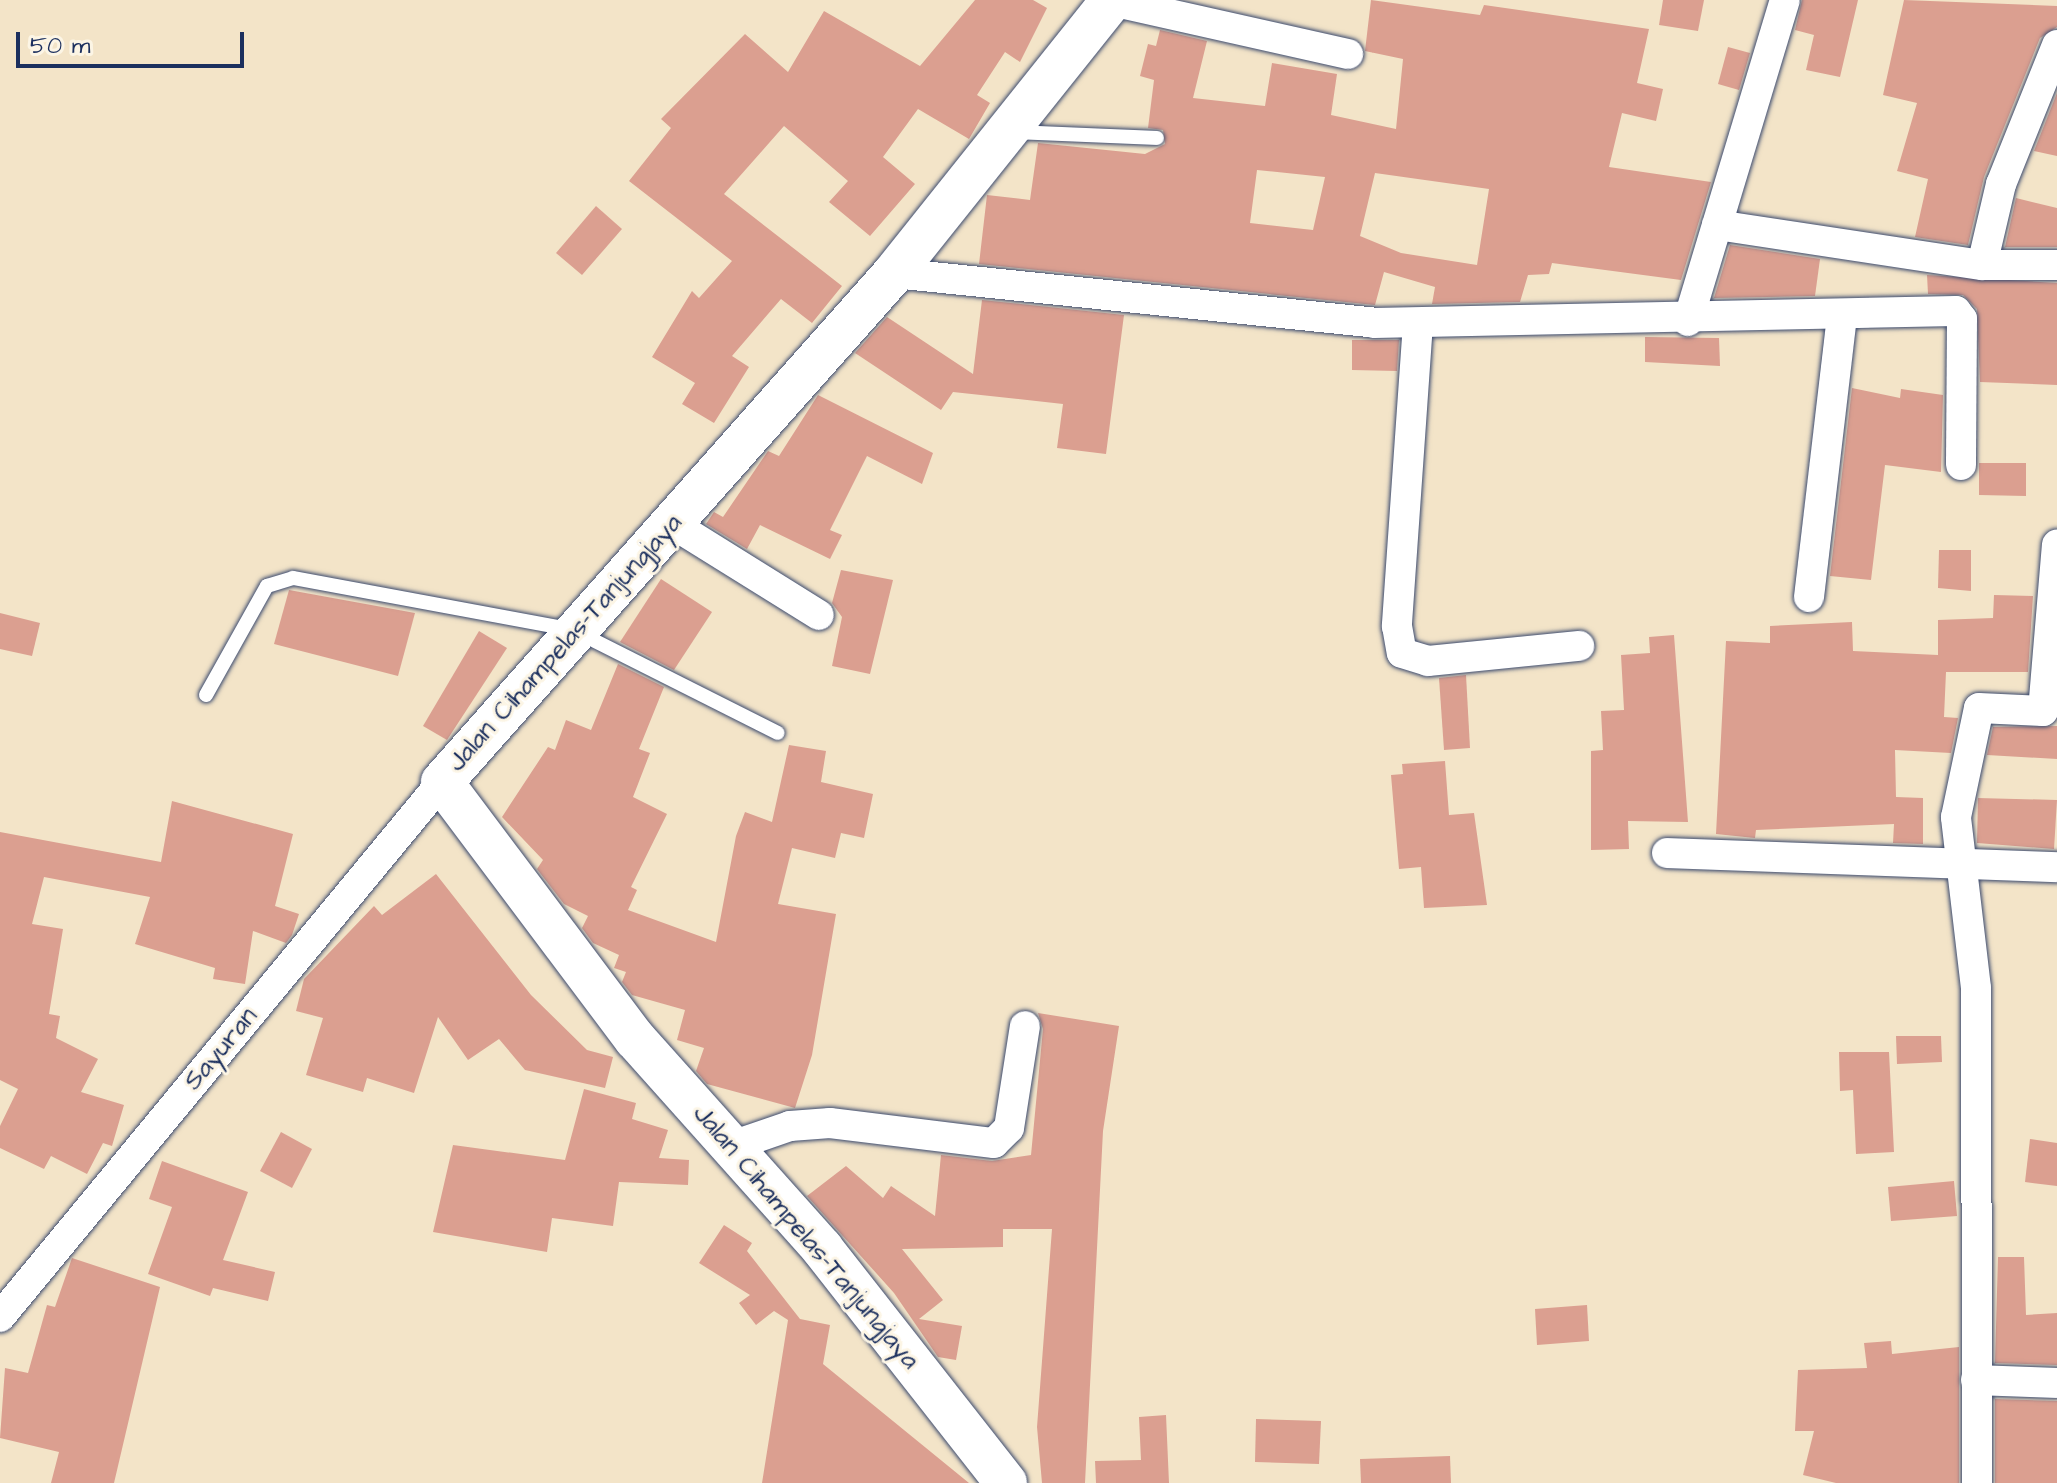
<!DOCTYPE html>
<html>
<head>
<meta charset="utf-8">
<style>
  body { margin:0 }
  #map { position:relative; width:2057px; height:1483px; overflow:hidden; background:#f3e4c8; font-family:"Architects Daughter",sans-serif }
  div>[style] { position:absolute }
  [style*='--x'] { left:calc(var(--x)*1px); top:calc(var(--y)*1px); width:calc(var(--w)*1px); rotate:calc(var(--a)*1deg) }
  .building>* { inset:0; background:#db9f90 }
  .roads { filter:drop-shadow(0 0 2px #3b4a6e) drop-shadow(0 0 2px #3b4a6e) }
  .lane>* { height:14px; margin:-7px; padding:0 7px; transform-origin:7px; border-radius:7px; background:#fff }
  .street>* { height:30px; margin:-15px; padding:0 15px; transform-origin:15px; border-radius:15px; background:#fff }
  .secondary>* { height:42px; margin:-21px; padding:0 21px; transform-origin:21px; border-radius:21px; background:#fff }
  span { translate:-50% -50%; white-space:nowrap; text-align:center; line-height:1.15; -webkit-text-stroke:6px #fcf5e5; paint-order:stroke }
  .street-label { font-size:26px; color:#1b2f5e }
  .scale { position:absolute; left:16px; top:32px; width:228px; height:36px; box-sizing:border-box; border:4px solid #1b2f5e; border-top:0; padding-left:10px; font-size:24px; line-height:28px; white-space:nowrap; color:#1b2f5e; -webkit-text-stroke:6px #fcf5e5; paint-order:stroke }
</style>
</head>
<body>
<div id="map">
  <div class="building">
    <i style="clip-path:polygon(975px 0,1033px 0,1047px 8px,1020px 62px,1005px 52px,977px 95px,990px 103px,969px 139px,918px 109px,883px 157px,915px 184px,870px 236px,829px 202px,848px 181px,784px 126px,724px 194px,842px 286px,812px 323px,781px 299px,732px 356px,749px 367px,714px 423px,682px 404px,695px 383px,652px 357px,692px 291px,699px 298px,732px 261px,629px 181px,671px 128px,661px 119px,745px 34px,788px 72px,824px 11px,920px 66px)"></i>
    <i style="clip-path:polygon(evenodd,1371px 0,1480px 15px,1484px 5px,1649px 29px,1637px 83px,1663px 89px,1656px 121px,1622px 113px,1609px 167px,1711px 182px,1681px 280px,1552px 263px,1549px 274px,1528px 275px,1520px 302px,1432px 304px,1435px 287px,1384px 272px,1375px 305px,979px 264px,987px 195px,1030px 200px,1038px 143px,1145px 154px,1165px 144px,1163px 130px,1148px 128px,1154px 80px,1140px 76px,1148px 44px,1156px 46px,1160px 30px,1207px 41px,1193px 98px,1265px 106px,1272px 63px,1337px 74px,1331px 115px,1396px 129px,1403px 59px,1365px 51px,1371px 0,1257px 170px,1325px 177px,1313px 230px,1250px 223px,1257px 170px,1371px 0,1375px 173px,1489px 189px,1477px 265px,1401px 253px,1360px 236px,1375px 173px)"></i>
    <i style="clip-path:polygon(1663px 0,1704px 0,1698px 31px,1659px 25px)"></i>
    <i style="clip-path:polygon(1802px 0,1858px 0,1840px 77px,1806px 70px,1814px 35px,1795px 30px)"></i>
    <i style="clip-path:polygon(1904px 0,2057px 6px,2057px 27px,2040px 38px,1984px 177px,1968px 245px,1915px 237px,1928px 179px,1897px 171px,1917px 103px,1883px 95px)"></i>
    <i style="clip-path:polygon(1728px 47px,1750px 53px,1739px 90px,1718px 84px)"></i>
    <i style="clip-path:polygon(2057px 93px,2057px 156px,2034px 151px)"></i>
    <i style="clip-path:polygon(2016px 198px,2057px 208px,2057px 247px,2005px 247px)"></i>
    <i style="clip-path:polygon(596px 206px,622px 229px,582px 275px,556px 253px)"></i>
    <i style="clip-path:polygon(1730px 245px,1820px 259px,1815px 296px,1714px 298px)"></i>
    <i style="clip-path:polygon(1927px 275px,2057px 283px,2057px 385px,1980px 382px,1977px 309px,1963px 295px,1928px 294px)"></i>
    <i style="clip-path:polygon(982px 300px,1124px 315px,1106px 454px,1057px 448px,1063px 404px,953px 392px,941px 410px,855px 353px,887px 317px,973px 374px)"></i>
    <i style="clip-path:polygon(1645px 337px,1719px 338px,1720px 366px,1645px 362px)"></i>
    <i style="clip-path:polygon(1352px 340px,1399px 340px,1397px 371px,1352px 370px)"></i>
    <i style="clip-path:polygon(1852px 388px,1900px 398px,1901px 389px,1943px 395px,1941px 472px,1885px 465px,1871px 580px,1830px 576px)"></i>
    <i style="clip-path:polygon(818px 395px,933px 453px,922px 484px,867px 456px,830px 530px,842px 535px,830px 559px,760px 525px,747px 549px,706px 524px,714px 512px,723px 517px,768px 451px,779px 456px)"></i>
    <i style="clip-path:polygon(1979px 463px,2026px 463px,2026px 496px,1979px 495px)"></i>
    <i style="clip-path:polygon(1939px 550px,1971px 550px,1971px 591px,1938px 588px)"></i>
    <i style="clip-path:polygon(841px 570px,893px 580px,870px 674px,832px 666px,842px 617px,832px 603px)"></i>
    <i style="clip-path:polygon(661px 579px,712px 612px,674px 670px,620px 642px)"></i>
    <i style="clip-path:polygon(289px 590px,415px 613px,398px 676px,274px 644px)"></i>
    <i style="clip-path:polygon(1994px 595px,2033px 596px,2028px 672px,1946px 672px,1944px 717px,1958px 718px,1951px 753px,1895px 750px,1896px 797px,1923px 798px,1923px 844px,1893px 843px,1894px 824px,1756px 830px,1755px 838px,1716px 834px,1726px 641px,1770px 643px,1770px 626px,1852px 622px,1853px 651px,1938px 655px,1938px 620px,1993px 618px)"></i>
    <i style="clip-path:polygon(0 613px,40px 623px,32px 656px,0 649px)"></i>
    <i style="clip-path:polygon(479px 631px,507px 648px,447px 740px,423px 726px)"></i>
    <i style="clip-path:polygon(1674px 635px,1688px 822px,1628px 821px,1629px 849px,1591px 850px,1591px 751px,1603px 750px,1601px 711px,1624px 710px,1621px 655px,1650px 653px,1649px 637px)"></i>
    <i style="clip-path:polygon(618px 664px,664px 687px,639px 749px,650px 753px,633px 797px,667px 814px,631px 887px,637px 890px,628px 910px,716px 942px,736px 836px,745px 812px,772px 822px,789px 745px,826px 751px,821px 782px,873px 794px,864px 838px,841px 833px,835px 858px,792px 848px,778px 904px,836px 914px,812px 1055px,795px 1108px,707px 1084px,696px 1071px,704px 1048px,677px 1040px,685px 1010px,632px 995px,622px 982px,626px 972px,614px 968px,619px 955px,593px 943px,582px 928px,588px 916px,564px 904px,537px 869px,543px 860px,502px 817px,548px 747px,555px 750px,566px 720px,591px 730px)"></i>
    <i style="clip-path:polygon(1466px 675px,1470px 748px,1444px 750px,1439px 678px)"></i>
    <i style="clip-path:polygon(2057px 726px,2057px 759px,1987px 755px,1993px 727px)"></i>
    <i style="clip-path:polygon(1445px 761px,1449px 815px,1474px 813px,1487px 905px,1424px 908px,1421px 867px,1399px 869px,1391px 775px,1403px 774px,1402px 764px)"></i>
    <i style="clip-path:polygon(1978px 798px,2057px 800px,2054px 849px,1977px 843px)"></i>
    <i style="clip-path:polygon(172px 801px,293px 834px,275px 906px,299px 914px,292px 935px,286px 943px,253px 931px,245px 984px,213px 979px,215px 968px,135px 944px,150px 897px,44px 877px,32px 924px,63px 929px,49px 1014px,60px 1016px,56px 1038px,98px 1059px,81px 1092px,124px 1105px,112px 1146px,103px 1143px,87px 1174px,51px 1156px,44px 1169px,0 1148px,0 1126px,18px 1089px,0 1080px,0 832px,161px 862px)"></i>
    <i style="clip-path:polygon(436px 874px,531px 995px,587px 1050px,613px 1057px,605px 1088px,525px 1070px,499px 1039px,468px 1060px,438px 1017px,414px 1093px,367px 1078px,363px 1092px,306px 1075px,323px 1018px,296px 1011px,304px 979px,374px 906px,382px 915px)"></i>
    <i style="clip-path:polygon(1038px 1013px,1119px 1026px,1103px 1131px,1085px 1483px,1042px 1483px,1037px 1427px,1052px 1229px,1003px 1229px,1003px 1247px,902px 1249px,943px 1300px,919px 1319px,962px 1326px,956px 1360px,938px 1357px,894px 1293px,807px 1196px,846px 1166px,883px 1198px,891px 1186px,935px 1216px,941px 1155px,992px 1161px,1031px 1155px,1043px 1029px)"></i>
    <i style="clip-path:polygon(1896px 1036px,1941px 1036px,1942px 1062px,1897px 1064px)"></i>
    <i style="clip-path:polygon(1839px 1052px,1889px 1052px,1894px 1152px,1856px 1154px,1853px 1090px,1840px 1091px)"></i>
    <i style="clip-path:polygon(584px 1089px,636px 1103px,632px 1119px,668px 1130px,659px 1158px,689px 1160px,688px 1185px,619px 1182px,613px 1226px,552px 1218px,547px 1252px,433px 1232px,453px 1145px,565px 1160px)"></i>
    <i style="clip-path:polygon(281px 1132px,312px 1149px,292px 1188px,260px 1171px)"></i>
    <i style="clip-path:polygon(2030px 1139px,2057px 1143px,2057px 1186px,2025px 1182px)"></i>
    <i style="clip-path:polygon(162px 1161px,248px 1192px,223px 1260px,275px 1272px,268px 1301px,213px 1288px,210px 1296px,148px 1274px,172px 1207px,149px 1199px)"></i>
    <i style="clip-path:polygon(1954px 1181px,1957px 1216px,1891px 1221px,1888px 1187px)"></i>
    <i style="clip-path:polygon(724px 1225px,752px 1243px,747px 1251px,800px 1319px,830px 1325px,823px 1364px,969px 1483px,762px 1483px,788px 1320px,774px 1311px,756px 1325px,739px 1303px,750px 1295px,699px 1263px)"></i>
    <i style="clip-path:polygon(1998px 1257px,2024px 1257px,2026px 1315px,2057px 1313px,2057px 1365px,1995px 1363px)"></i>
    <i style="clip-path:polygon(72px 1258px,160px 1287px,114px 1483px,51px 1483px,59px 1452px,0 1438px,5px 1368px,28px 1373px,47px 1305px,55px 1307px)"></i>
    <i style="clip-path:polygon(1587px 1305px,1589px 1341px,1537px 1345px,1535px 1309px)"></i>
    <i style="clip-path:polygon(1891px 1341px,1892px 1354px,1959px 1347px,1959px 1483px,1836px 1483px,1803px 1475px,1814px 1431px,1795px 1431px,1798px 1370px,1867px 1368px,1864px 1343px)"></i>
    <i style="clip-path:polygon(1995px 1399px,2057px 1401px,2057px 1483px,1995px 1483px)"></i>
    <i style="clip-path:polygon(1166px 1415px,1169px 1483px,1096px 1483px,1095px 1461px,1141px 1460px,1139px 1417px)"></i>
    <i style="clip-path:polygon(1256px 1419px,1321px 1421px,1319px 1464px,1255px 1462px)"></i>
    <i style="clip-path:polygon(1450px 1456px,1451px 1483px,1361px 1483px,1360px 1459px)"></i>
  </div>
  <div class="roads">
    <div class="lane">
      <i style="--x:1015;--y:132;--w:142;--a:2.4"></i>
      <i style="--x:206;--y:695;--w:125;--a:-60.8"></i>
      <i style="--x:267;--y:586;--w:27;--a:-17"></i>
      <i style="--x:293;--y:578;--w:285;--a:10.5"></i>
      <i style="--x:573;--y:630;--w:229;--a:26.7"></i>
    </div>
    <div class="street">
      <i style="--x:1111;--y:1;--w:243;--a:12.6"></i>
      <i style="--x:2057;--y:45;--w:150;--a:111.9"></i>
      <i style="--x:2001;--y:184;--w:83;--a:103.2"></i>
      <i style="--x:1982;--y:265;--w:75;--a:0"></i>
      <i style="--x:1717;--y:225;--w:268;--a:8.6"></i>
      <i style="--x:894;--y:273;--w:483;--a:5.9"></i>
      <i style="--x:1374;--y:323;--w:582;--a:-1.18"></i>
      <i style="--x:1956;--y:311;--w:10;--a:53"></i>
      <i style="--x:1962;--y:319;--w:146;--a:90.4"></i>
      <i style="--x:1688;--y:321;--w:335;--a:-73.2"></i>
      <i style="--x:1418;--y:323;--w:304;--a:94"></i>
      <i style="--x:1397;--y:626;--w:27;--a:80"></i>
      <i style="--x:1402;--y:653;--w:27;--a:17"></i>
      <i style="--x:1428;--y:661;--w:152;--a:-5.7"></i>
      <i style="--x:671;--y:523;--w:174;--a:31.9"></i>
      <i style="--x:1809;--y:597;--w:283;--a:-83.3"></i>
      <i style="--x:1667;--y:853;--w:390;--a:2.1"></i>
      <i style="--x:732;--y:1146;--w:61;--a:-19"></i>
      <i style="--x:790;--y:1126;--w:40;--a:-4.3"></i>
      <i style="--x:830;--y:1123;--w:165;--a:7"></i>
      <i style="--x:994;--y:1143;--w:21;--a:-45"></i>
      <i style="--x:1009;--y:1128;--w:103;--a:-81.1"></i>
      <i style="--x:0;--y:1317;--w:694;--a:-50.44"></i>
      <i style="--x:1976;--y:1380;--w:81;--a:2.1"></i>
      <i style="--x:1977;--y:1483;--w:495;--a:-90.1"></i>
      <i style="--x:1976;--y:988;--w:172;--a:-96.7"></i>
      <i style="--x:1956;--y:817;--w:111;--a:-78.1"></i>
      <i style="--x:1979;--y:708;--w:64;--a:2.7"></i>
      <i style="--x:2043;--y:711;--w:167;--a:-85.2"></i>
    </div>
    <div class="secondary">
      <i style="--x:1006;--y:1483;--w:298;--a:-128.1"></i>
      <i style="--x:822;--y:1248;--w:280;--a:-131.8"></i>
      <i style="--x:635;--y:1039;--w:321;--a:-126.9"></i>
      <i style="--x:442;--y:782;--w:681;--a:-48.39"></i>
      <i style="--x:894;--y:273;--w:349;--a:-51.4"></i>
    </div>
  </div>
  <div class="street-label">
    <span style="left:565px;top:643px;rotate:-48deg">Jalan Cihampelas-Tanjungjaya</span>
    <span style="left:221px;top:1049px;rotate:-50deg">Sayuran</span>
    <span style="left:806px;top:1237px;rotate:50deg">Jalan Cihampelas-Tanjungjaya</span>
  </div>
  <div class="scale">50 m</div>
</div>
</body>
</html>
